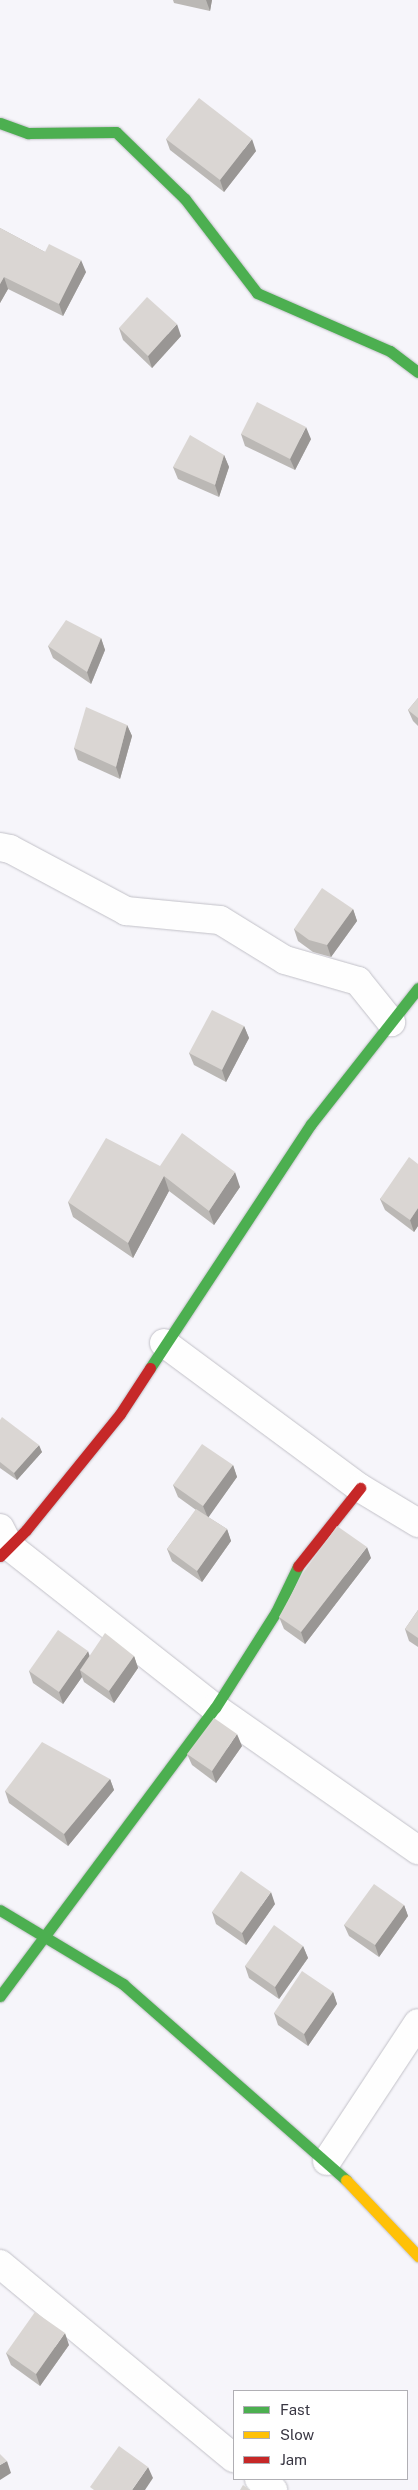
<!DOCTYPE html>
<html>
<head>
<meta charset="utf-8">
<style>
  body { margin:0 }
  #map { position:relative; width:418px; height:2490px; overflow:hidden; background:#f6f5fa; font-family:"Public Sans",sans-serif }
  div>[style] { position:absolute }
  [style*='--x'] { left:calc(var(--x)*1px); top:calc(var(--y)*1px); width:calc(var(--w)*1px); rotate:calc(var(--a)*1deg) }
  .roads { filter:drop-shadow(0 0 1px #c2c1c8) drop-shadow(0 0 1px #c2c1c8) }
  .street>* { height:28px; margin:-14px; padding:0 14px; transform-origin:14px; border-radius:14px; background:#fefefe }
  .fast>* { height:11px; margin:-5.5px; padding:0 5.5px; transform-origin:5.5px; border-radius:5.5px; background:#4caf50 }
  .slow>* { height:11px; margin:-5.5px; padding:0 5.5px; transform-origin:5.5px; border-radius:5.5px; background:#ffc107 }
  .jam>* { height:11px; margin:-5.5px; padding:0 5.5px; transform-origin:5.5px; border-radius:5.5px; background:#c62828 }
  .wall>* { inset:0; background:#bbb8b5 }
  .shaded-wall>* { inset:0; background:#999694 }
  .building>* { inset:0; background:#dad6d3 }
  span { translate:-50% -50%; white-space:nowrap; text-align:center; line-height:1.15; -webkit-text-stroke:4.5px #fff; paint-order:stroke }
  .legend { position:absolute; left:233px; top:2390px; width:175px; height:90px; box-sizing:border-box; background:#fff; border:1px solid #b0afb4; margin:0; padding:6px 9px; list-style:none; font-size:15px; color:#393743 }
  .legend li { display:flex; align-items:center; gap:10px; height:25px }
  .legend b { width:25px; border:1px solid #b0afb4 }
</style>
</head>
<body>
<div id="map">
  <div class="roads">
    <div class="street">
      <i style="--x:0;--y:847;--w:10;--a:11"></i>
      <i style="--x:10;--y:849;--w:132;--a:28.1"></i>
      <i style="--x:126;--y:911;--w:94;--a:5.5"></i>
      <i style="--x:220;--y:920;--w:76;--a:31.6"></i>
      <i style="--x:285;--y:960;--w:76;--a:16"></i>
      <i style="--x:358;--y:981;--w:53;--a:51.2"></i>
      <i style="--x:164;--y:1343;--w:244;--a:36.5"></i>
      <i style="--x:360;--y:1488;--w:68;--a:31.1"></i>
      <i style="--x:0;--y:1528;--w:20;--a:63"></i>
      <i style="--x:9;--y:1546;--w:262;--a:38.2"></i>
      <i style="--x:215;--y:1708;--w:248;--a:35"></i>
      <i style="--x:327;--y:2161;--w:165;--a:-56.6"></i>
      <i style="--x:0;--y:2264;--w:304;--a:39.7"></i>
      <i style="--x:259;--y:2479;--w:18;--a:38"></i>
    </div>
    <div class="fast">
      <i style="--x:0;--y:123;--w:30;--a:20"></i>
      <i style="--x:28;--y:133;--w:88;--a:-0.7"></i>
      <i style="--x:116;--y:132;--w:96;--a:44.2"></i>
      <i style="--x:185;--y:199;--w:118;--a:52.5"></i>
      <i style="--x:257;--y:293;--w:145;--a:23.6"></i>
      <i style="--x:390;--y:351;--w:35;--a:37"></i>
      <i style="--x:150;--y:1368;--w:292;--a:-56.6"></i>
      <i style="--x:311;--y:1124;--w:173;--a:-51.8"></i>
      <i style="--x:0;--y:1910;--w:144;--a:31"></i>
      <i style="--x:123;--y:1984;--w:297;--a:41.3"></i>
      <i style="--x:0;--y:1996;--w:359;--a:-53.3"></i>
      <i style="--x:215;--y:1708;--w:114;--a:-57.6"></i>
      <i style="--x:276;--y:1612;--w:51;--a:-64.4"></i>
    </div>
    <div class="slow">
      <i style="--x:346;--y:2180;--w:105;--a:46.5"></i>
    </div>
    <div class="jam">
      <i style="--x:0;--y:1556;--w:37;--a:-45"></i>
      <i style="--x:26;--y:1530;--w:149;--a:-51"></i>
      <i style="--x:120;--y:1414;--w:55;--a:-56.9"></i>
      <i style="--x:298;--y:1566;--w:100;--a:-51.5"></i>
    </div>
  </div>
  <div class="wall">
    <i style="clip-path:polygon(173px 0,212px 0,210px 11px,174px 3px)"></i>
    <i style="clip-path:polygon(166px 139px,256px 151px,224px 192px,170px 150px)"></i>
    <i style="clip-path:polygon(0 228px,45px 252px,86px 272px,63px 316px,8px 289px,0 303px)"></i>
    <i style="clip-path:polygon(119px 328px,181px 336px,152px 368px,123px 340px)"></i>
    <i style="clip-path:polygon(241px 434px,311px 439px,295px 470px,245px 446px)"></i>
    <i style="clip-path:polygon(224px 455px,229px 467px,219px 497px,178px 479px,173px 467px)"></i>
    <i style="clip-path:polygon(101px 638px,105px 650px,91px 684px,53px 658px,48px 646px)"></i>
    <i style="clip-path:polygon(418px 698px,418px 726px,413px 721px,408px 710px)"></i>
    <i style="clip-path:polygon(127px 725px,132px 736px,120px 779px,78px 760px,74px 748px)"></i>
    <i style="clip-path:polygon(353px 909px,357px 921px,331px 957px,313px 952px,298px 941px,294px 929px)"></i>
    <i style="clip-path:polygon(244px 1026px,249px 1038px,226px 1082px,194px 1065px,189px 1053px)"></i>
    <i style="clip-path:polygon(418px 1164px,418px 1226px,414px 1232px,385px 1210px,380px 1199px)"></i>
    <i style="clip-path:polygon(160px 1166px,240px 1187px,214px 1225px,169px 1191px,133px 1258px,73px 1217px,68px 1202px)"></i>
    <i style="clip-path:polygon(0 1420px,42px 1452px,17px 1480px,0 1468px)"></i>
    <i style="clip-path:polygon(233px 1465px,237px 1477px,208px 1517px,227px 1529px,231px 1541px,202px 1582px,172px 1561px,167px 1549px,196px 1510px,178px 1497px,173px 1485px)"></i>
    <i style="clip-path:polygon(371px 1558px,305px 1644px,284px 1629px,279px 1617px)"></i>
    <i style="clip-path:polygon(418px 1610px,418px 1647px,409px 1641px,405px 1629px)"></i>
    <i style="clip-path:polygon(90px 1656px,134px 1656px,138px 1668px,114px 1703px,84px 1682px,82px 1677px,63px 1704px,33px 1683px,29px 1671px)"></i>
    <i style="clip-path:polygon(242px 1746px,216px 1783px,192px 1765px,187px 1754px)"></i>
    <i style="clip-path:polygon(110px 1779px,114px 1790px,68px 1846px,9px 1803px,5px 1791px)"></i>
    <i style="clip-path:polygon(275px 1904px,246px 1945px,216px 1924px,212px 1912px)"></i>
    <i style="clip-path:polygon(404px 1905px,408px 1916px,379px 1957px,349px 1936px,344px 1925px)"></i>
    <i style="clip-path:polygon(303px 1946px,308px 1958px,279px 1999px,249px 1978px,245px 1966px)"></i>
    <i style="clip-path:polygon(333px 1992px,337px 2004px,308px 2046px,278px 2025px,274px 2013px)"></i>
    <i style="clip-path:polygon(69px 2345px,40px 2386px,11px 2365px,6px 2353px)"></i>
  </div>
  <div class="shaded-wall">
    <i style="clip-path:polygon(206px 0,212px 0,210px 11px)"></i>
    <i style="clip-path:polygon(252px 139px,256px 151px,224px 192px,220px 180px)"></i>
    <i style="clip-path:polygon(81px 260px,86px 272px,63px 316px,59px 304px)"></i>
    <i style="clip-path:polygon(4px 277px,8px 289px,0 303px,0 284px)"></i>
    <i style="clip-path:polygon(177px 324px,181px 336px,152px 368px,148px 356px)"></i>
    <i style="clip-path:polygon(306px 427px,311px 439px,295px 470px,290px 459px)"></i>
    <i style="clip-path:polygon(224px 455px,229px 467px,219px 497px,215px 485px)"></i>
    <i style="clip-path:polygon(101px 638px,105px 650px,91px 684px,87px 672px)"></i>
    <i style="clip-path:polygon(127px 725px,132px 736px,120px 779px,116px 767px)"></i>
    <i style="clip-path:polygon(353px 909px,357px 921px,331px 957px,327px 945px)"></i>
    <i style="clip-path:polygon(244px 1026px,249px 1038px,226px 1082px,222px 1070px)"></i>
    <i style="clip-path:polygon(235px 1172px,240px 1187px,214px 1225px,209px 1211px)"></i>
    <i style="clip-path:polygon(164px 1176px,169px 1191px,133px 1258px,128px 1243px)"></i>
    <i style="clip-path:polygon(418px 1208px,418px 1226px,414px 1232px,410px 1220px)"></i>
    <i style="clip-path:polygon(39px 1445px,42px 1452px,17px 1480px,14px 1473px)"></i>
    <i style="clip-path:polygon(233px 1465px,237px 1477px,208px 1518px,203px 1506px)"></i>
    <i style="clip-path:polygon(227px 1529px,231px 1541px,202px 1582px,197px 1571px)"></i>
    <i style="clip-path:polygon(367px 1547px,371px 1558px,305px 1644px,301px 1632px)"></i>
    <i style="clip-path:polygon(88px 1651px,92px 1663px,80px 1670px,82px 1677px,63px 1704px,59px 1692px)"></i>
    <i style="clip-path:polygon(134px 1656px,138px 1668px,114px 1703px,109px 1691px)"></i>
    <i style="clip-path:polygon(237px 1734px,242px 1746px,216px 1783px,212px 1771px)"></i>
    <i style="clip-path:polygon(110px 1779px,114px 1790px,68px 1846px,64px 1834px)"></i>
    <i style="clip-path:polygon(271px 1892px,275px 1904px,246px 1945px,242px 1933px)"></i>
    <i style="clip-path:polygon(404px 1905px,408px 1916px,379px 1957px,375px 1945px)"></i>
    <i style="clip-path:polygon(303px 1946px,308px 1958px,279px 1999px,275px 1987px)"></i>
    <i style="clip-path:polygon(333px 1992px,337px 2004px,308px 2046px,304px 2034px)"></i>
    <i style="clip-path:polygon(65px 2333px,69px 2345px,40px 2386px,36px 2374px)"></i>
    <i style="clip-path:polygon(7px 2461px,11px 2473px,0 2480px,0 2465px)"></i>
    <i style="clip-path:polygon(148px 2467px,153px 2478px,145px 2490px,132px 2490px)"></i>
  </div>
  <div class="building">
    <i style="clip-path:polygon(199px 98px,252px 139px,220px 180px,166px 139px)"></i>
    <i style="clip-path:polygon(0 228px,45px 252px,49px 244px,81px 260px,59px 304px,4px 277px,0 284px)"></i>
    <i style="clip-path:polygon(147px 297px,177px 324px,148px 356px,119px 328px)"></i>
    <i style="clip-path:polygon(257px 402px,306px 427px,290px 459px,241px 434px)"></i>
    <i style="clip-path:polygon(190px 435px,224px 455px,215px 485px,173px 467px)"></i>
    <i style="clip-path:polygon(66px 620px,101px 638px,87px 672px,48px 646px)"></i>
    <i style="clip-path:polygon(418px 698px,418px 718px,408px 710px)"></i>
    <i style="clip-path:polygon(86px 707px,127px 725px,116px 767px,74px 748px)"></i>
    <i style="clip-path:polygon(322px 888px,353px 909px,327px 945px,309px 940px,294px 929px)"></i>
    <i style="clip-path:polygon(212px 1010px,244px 1026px,222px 1070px,189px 1053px)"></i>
    <i style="clip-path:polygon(182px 1133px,235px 1172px,209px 1211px,164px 1176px,128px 1243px,68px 1202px,106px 1138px,160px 1166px)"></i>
    <i style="clip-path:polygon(409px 1157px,418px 1164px,418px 1208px,410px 1220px,380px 1199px)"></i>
    <i style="clip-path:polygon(2px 1417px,39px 1445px,14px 1473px,0 1462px,0 1420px)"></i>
    <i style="clip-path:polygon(202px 1444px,233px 1465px,203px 1506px,173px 1485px)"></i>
    <i style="clip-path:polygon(196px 1509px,227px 1529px,197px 1571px,167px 1549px)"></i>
    <i style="clip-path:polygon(337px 1526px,367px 1547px,301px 1632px,279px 1617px,303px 1573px)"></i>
    <i style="clip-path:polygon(418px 1610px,418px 1638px,405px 1629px)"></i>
    <i style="clip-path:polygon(58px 1630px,88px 1651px,59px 1692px,29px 1671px)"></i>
    <i style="clip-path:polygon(105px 1633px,134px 1656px,109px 1691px,80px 1670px)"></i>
    <i style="clip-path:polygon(214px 1718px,237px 1734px,212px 1771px,187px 1754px)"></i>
    <i style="clip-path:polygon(42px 1742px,110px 1779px,64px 1834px,5px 1791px)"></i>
    <i style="clip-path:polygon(241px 1871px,271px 1892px,242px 1933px,212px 1912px)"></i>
    <i style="clip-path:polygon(374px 1884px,404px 1905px,375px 1945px,344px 1925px)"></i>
    <i style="clip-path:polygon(274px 1925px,303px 1946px,275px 1987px,245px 1966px)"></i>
    <i style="clip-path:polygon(302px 1971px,333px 1992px,304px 2034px,274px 2013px)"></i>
    <i style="clip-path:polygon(35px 2312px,65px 2333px,36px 2374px,6px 2353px)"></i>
    <i style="clip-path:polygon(119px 2446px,148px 2467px,132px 2490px,94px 2490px,90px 2487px)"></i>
    <i style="clip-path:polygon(0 2454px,7px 2461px,0 2465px)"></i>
    <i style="clip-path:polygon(243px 2485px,250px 2490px,240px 2490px)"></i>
  </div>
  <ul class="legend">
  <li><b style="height:6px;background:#4caf50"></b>Fast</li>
  <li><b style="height:6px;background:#ffc107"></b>Slow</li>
  <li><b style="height:6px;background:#c62828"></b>Jam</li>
  </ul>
</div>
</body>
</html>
